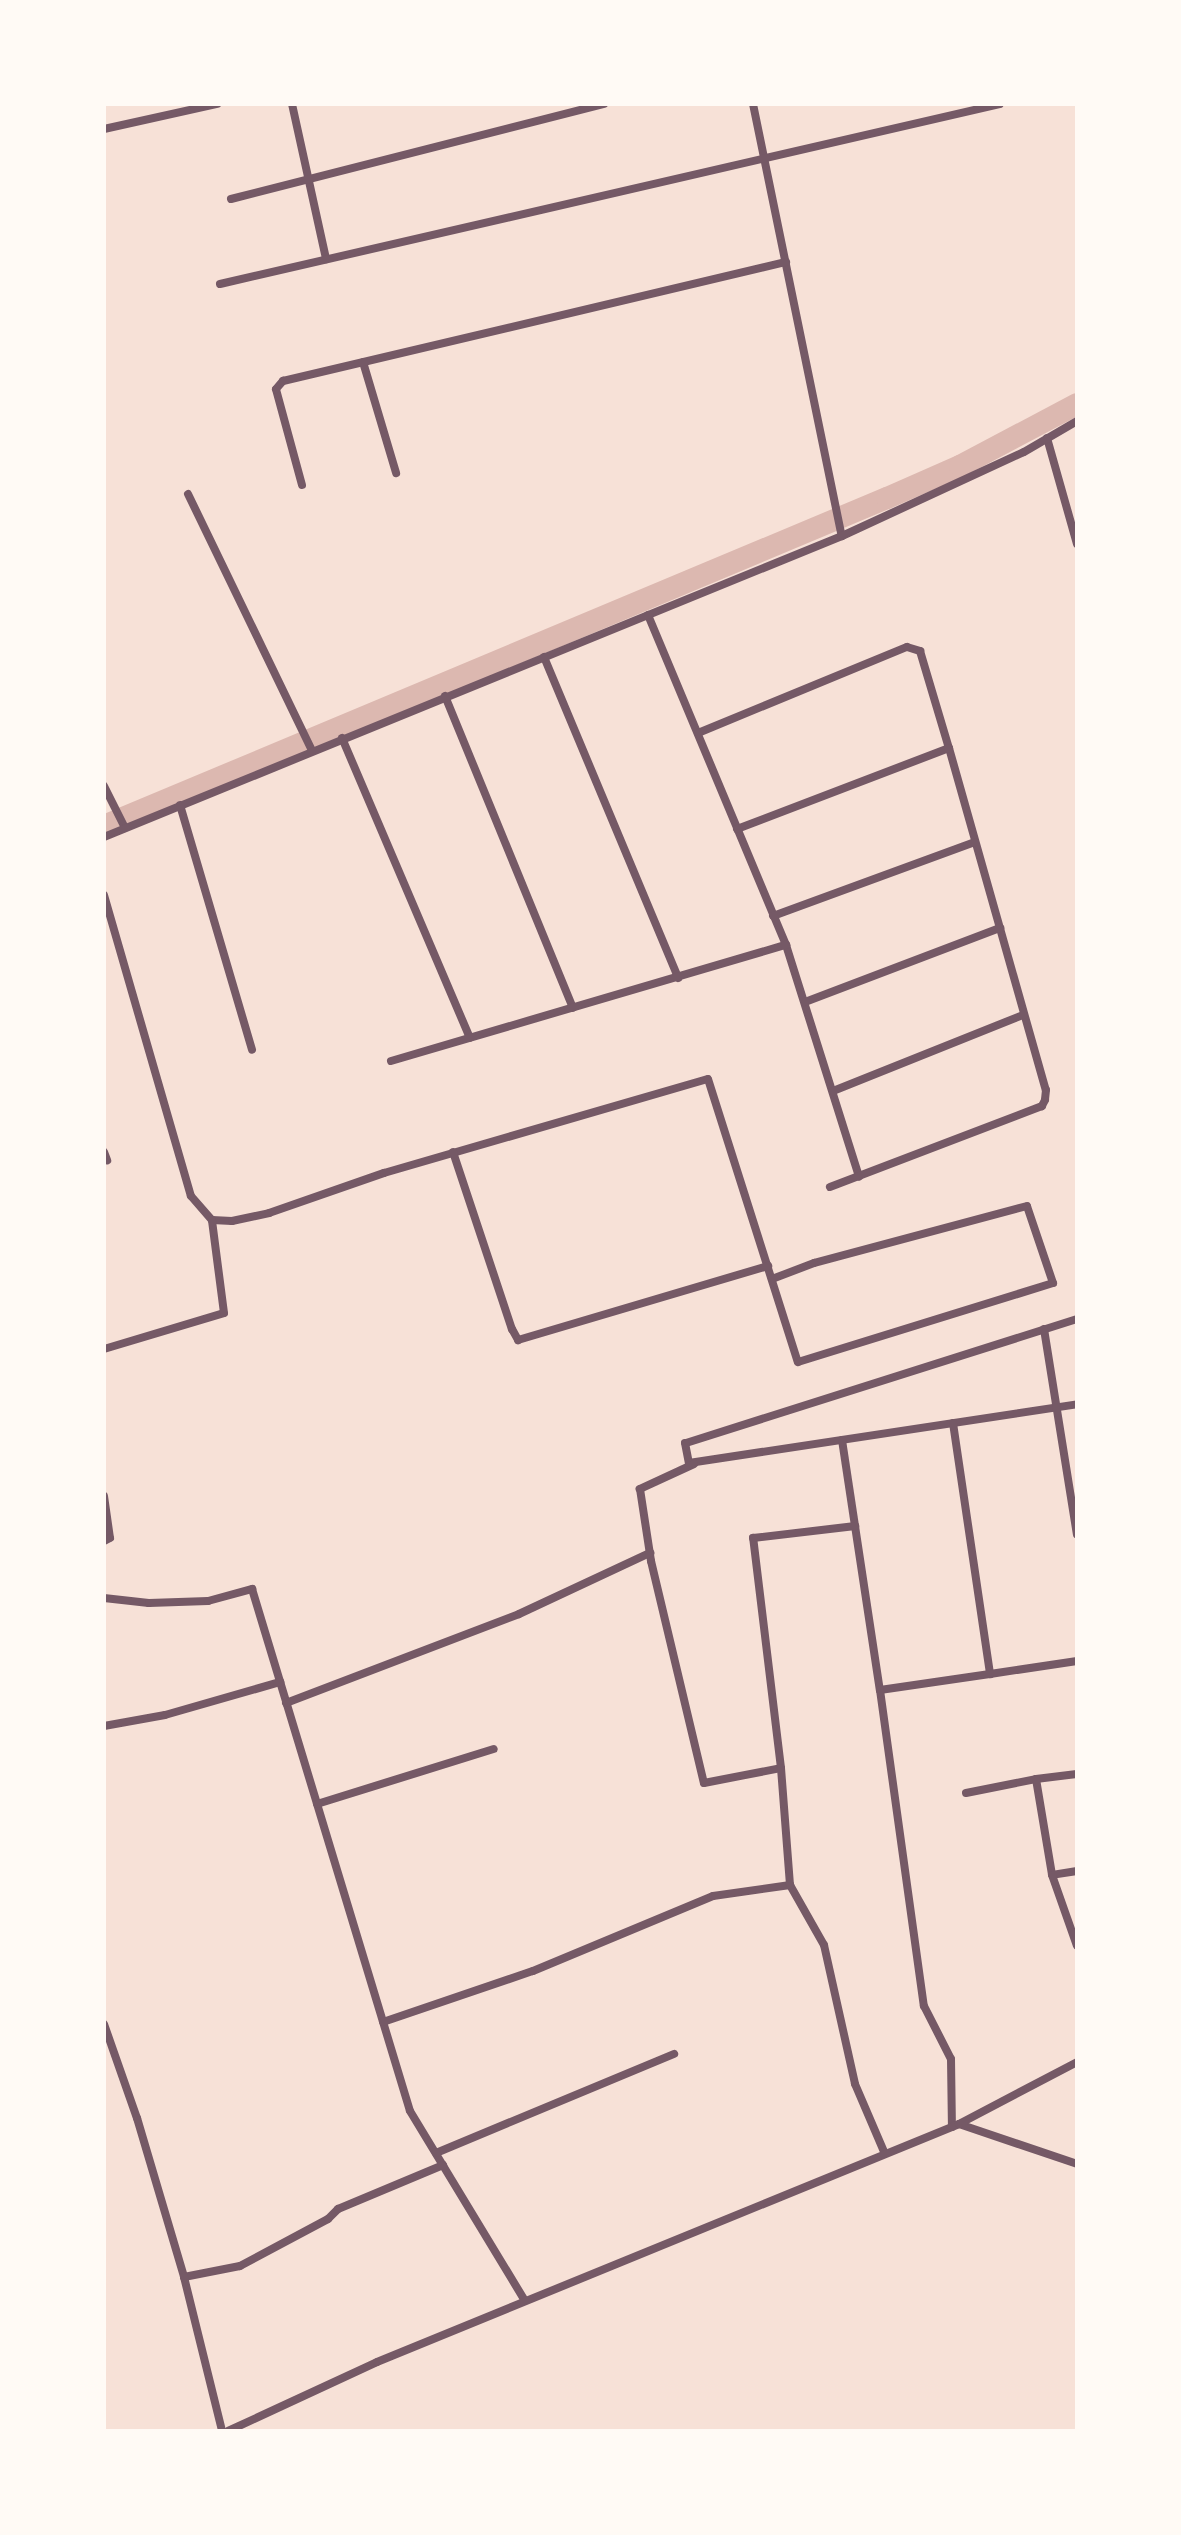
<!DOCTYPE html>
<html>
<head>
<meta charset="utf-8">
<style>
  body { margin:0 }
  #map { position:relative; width:1181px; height:2535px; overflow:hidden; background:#f7e1d7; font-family:"Roboto Condensed",sans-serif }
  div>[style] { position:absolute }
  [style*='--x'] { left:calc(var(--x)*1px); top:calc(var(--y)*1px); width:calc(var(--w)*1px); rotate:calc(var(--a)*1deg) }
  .canal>* { height:22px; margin:-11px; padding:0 11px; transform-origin:11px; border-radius:11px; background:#dcb8b0 }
  .minor>* { height:8px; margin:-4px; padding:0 4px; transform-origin:4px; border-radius:4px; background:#755966 }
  span { translate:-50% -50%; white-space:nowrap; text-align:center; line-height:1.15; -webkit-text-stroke:6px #fffaf5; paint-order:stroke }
  .frame { position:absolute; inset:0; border:106px solid #fffaf5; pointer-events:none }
</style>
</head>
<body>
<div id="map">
  <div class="canal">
    <i style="--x:104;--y:826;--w:849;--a:-22.73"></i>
    <i style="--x:887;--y:498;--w:80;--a:-23.7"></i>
    <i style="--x:960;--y:466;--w:132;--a:-27.9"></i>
  </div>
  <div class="minor">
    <i style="--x:292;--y:104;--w:159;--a:77.6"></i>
    <i style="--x:753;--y:104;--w:441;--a:78.4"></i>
    <i style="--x:104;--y:129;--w:116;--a:-12.5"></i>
    <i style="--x:231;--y:199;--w:385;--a:-14.3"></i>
    <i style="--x:220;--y:284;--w:800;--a:-12.99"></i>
    <i style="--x:363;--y:362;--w:116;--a:73.4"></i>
    <i style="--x:1047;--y:438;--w:110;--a:74.2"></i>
    <i style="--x:302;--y:485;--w:99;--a:-105.2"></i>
    <i style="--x:276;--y:389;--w:11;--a:-49"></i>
    <i style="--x:283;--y:381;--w:517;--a:-13.31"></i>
    <i style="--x:188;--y:494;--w:284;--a:64.2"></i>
    <i style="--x:648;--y:615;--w:358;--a:67.3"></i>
    <i style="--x:786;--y:945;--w:243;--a:72.5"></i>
    <i style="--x:544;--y:657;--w:348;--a:67.3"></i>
    <i style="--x:445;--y:696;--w:337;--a:67.7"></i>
    <i style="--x:698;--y:733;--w:226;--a:-22.4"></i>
    <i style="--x:907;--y:647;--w:14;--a:17"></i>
    <i style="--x:920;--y:651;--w:101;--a:73.4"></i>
    <i style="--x:949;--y:748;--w:355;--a:74.2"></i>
    <i style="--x:1046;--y:1090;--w:10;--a:96"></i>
    <i style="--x:1045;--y:1100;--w:7;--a:117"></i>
    <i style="--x:1042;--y:1106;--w:227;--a:159.1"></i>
    <i style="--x:342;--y:738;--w:326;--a:66.9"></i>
    <i style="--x:104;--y:786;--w:47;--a:63.4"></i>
    <i style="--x:180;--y:805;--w:255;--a:73.6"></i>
    <i style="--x:737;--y:829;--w:227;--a:-20.9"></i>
    <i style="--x:104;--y:837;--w:797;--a:-22.19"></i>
    <i style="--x:842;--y:536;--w:200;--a:-24.8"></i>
    <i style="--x:1024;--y:452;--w:61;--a:-30.3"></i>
    <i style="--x:104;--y:895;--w:313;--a:73.9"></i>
    <i style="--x:191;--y:1196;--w:32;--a:49"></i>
    <i style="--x:212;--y:1220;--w:20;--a:3"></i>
    <i style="--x:232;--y:1221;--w:38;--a:-12"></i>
    <i style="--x:269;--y:1213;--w:122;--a:-19.2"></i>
    <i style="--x:384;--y:1173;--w:337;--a:-16.2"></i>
    <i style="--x:708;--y:1079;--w:297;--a:72.4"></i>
    <i style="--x:798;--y:1362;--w:267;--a:-17.2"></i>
    <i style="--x:1053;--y:1283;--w:81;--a:-108.7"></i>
    <i style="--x:1027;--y:1206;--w:220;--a:165"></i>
    <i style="--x:814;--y:1263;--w:45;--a:159.1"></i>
    <i style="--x:773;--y:916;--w:215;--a:-20.1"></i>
    <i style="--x:805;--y:1002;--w:209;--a:-20.8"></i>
    <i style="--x:391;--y:1061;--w:412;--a:-16.4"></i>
    <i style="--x:833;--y:1091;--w:205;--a:-21.8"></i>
    <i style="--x:104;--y:1152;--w:9;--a:69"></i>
    <i style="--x:453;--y:1152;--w:187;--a:71.6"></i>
    <i style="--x:512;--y:1329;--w:13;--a:61"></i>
    <i style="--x:518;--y:1340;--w:261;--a:-16.5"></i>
    <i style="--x:1077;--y:1319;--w:411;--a:162.4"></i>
    <i style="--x:685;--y:1443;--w:20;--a:79"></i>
    <i style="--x:689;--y:1463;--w:392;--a:-8.6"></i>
    <i style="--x:1044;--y:1329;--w:208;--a:80.9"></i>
    <i style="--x:104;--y:1349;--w:125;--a:-16.7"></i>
    <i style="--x:224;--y:1313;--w:94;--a:-97.4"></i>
    <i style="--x:953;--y:1423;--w:254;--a:81.6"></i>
    <i style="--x:990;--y:1674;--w:88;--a:-8.5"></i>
    <i style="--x:842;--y:1440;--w:253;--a:81.4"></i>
    <i style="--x:880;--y:1690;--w:111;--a:-8.3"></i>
    <i style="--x:694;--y:1464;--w:60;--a:155.2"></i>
    <i style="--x:640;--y:1489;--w:73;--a:81.3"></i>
    <i style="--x:651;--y:1561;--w:228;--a:76.6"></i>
    <i style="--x:704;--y:1783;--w:78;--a:-11"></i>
    <i style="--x:781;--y:1768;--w:232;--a:-96.9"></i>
    <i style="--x:753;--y:1538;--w:103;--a:-6.7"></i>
    <i style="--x:104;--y:1496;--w:42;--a:81.9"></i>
    <i style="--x:110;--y:1538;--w:7;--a:153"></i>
    <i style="--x:104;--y:1598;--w:45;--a:6.3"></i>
    <i style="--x:149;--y:1603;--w:59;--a:-1.9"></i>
    <i style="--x:208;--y:1601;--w:46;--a:-15.3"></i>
    <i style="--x:252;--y:1589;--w:545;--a:73.16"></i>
    <i style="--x:410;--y:2111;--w:222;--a:58.8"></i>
    <i style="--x:880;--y:1690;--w:319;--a:82.1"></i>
    <i style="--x:924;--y:2006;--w:59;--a:63"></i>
    <i style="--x:951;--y:2059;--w:68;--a:89.2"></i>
    <i style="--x:286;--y:1703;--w:249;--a:-20.9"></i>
    <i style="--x:519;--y:1614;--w:145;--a:-25"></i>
    <i style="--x:104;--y:1726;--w:62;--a:-10.2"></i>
    <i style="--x:165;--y:1715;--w:120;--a:-16"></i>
    <i style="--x:1036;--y:1779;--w:41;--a:-7"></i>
    <i style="--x:966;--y:1793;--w:71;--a:-11.3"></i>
    <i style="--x:1036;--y:1779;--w:97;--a:80.5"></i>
    <i style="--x:317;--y:1804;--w:185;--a:-17.3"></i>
    <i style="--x:1077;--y:1871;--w:25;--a:171"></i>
    <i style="--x:1052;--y:1875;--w:75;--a:70.6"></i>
    <i style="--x:790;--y:1885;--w:69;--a:60.5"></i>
    <i style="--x:824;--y:1945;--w:142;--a:77.4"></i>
    <i style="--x:855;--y:2084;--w:76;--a:66.8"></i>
    <i style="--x:383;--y:2022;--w:158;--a:-18.8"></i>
    <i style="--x:533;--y:1971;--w:195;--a:-22.6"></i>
    <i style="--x:713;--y:1896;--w:78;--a:-8.1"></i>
    <i style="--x:790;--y:1885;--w:117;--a:-94.4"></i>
    <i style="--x:104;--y:2024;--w:100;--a:70.7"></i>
    <i style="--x:137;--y:2118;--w:166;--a:73.5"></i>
    <i style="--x:184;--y:2277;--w:57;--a:-11.1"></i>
    <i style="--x:240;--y:2266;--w:100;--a:-28.1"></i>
    <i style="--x:328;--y:2219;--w:14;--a:-45"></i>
    <i style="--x:338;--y:2209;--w:114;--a:-22.7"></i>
    <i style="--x:959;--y:2124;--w:125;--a:18.7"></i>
    <i style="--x:436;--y:2153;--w:258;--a:-22.6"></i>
    <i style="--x:184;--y:2277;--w:159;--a:76.1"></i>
    <i style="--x:228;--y:2431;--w:164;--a:-24.8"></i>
    <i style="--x:377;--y:2362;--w:629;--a:-22.24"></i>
    <i style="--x:959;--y:2124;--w:133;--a:-27.7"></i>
  </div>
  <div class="frame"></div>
</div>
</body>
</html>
